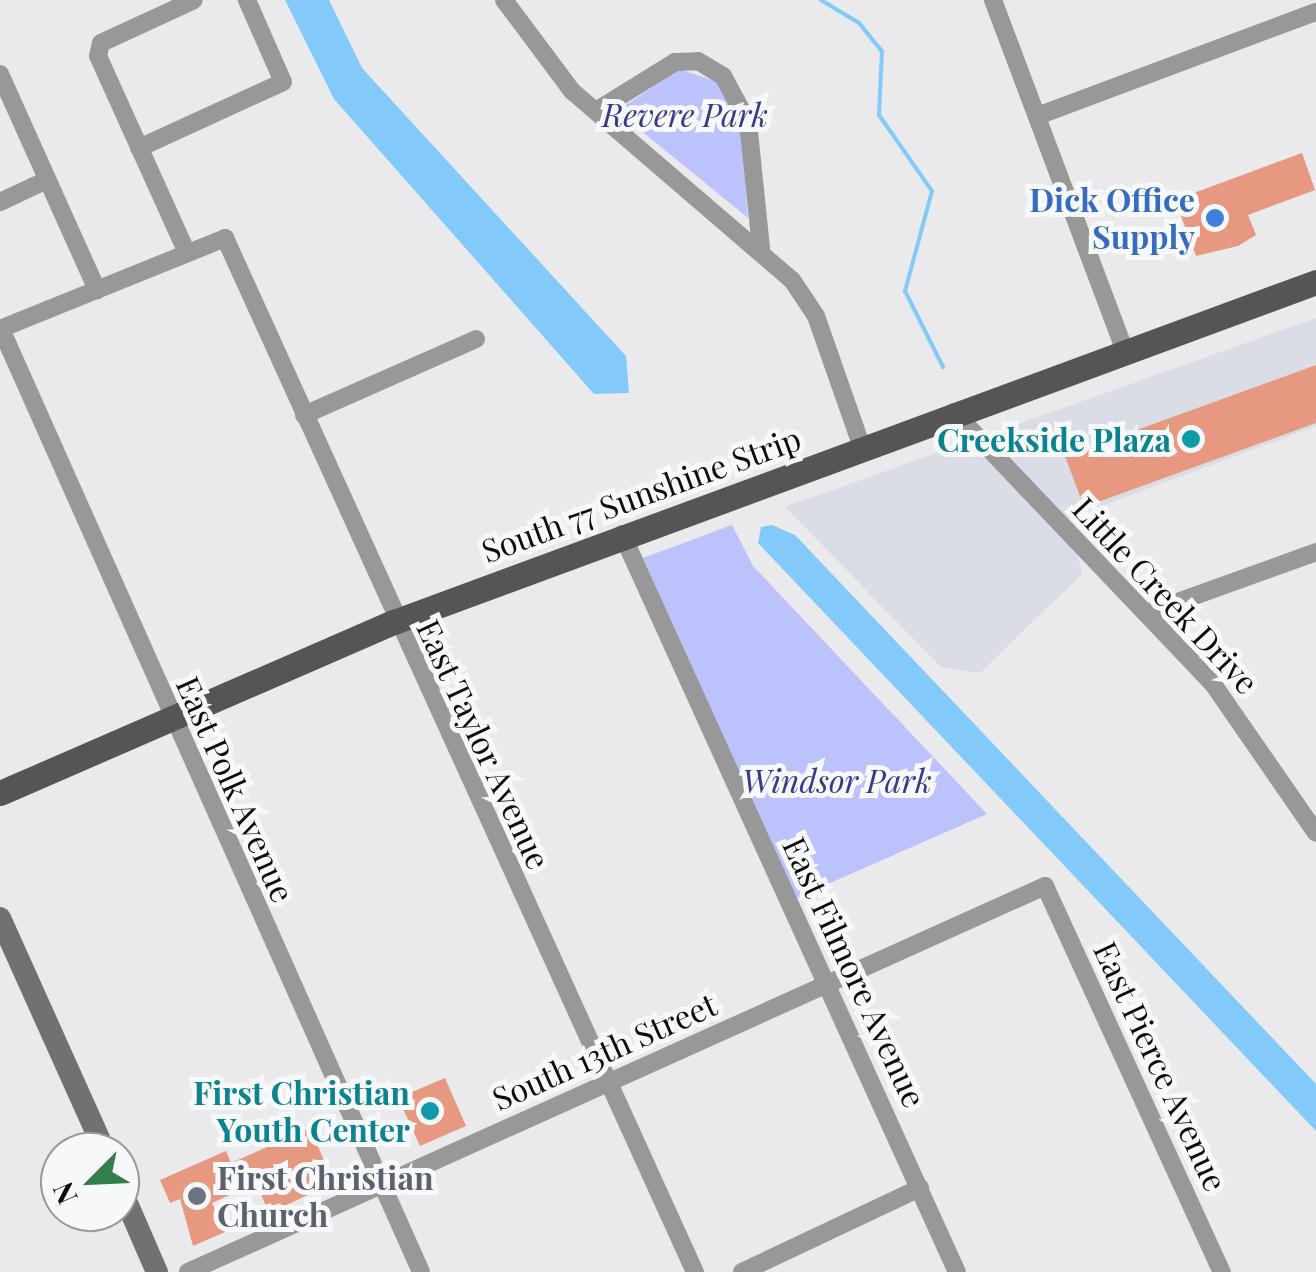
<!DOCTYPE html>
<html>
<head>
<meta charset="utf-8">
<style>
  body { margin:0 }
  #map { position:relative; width:1316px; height:1272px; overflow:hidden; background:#eaeaec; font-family:"Playfair Display",serif }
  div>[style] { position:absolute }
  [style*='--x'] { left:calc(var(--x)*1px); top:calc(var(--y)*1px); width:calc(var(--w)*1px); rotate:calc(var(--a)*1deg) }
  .built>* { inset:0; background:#dbdde6 }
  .green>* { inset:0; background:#bbc2fc }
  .water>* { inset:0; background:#83cafb }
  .stream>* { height:4px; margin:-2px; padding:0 2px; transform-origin:2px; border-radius:2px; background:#83cafb }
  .building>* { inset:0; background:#e69881 }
  .minor>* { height:18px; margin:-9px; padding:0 9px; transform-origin:9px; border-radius:9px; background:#999898 }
  .secondary>* { height:22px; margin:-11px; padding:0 11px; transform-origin:11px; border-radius:11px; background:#727071 }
  .primary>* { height:25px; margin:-12.5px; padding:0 12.5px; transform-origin:12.5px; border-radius:12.5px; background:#565556 }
  .dots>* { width:28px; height:28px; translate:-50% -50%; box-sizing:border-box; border:5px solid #f7f8fa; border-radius:50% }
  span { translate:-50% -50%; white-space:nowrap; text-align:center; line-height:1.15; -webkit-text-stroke:10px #f7f8fa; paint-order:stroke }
  .park-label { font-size:32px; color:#393989; font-style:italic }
  .shop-label { font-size:32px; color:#366cbe; font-weight:700 }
  .right { translate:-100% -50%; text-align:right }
  .culture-label { font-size:32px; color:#0d838f; font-weight:700 }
  .street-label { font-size:32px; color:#0d0d0e }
  .worship-label { font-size:32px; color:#5b616d; font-weight:700 }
  .left { translate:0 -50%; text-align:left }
  .north { position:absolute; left:40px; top:1132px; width:100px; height:100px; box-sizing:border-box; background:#f7f8fa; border:2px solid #999a9c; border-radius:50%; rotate:246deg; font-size:28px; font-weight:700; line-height:40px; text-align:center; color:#0d0d0e }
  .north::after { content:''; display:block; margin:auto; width:35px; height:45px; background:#327f4d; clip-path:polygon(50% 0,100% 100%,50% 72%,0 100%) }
</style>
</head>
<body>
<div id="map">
  <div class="built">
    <i style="clip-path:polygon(1316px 318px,1316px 426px,1069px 518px,1082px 574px,980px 673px,941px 667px,785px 507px)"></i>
  </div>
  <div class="green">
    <i style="clip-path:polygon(679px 69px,718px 82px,740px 122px,748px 218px,617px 111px)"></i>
    <i style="clip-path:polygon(732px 525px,753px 566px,987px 814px,796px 898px,643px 558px)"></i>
  </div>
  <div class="water">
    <i style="clip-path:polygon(285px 0,329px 0,362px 68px,626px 356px,629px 393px,594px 394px,334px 99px)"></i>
    <i style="clip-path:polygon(772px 525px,795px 535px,1316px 1084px,1316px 1131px,758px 543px,761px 527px)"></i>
  </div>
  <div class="stream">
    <i style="--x:821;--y:0;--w:44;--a:31.2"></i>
    <i style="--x:859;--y:23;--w:36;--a:51"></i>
    <i style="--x:882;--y:51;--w:64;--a:92.7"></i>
    <i style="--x:879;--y:115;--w:93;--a:55.1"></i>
    <i style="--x:932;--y:191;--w:104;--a:105.1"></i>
    <i style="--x:905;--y:291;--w:85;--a:63.4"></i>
  </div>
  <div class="building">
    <i style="clip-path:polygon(1302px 153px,1315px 190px,1248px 215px,1256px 235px,1238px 246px,1196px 256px,1175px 200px)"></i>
    <i style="clip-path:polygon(1316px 365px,1316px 423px,1084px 507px,1065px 456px)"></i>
    <i style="clip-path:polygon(445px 1078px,466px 1126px,420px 1146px,398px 1098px)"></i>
    <i style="clip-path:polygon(310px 1128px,334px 1183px,269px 1213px,256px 1183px,212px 1203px,225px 1232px,193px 1246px,180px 1199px,170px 1203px,160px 1180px,226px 1151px,231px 1163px)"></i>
  </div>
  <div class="minor">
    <i style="--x:504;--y:0;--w:114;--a:53.2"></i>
    <i style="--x:572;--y:91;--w:290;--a:40.7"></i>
    <i style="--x:792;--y:280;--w:43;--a:56.3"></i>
    <i style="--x:816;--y:316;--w:139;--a:70.7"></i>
    <i style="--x:993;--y:0;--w:378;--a:69.4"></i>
    <i style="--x:0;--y:74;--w:237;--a:65.8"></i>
    <i style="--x:596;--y:111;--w:93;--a:-31.8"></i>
    <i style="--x:675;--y:62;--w:23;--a:-2"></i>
    <i style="--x:698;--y:61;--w:29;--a:31"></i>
    <i style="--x:723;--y:76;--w:52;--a:61.5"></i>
    <i style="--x:748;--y:122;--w:126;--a:84.1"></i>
    <i style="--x:1040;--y:115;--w:295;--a:-20.5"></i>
    <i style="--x:139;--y:148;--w:158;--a:-24.6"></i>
    <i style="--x:283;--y:82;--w:90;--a:-113.7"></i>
    <i style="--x:0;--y:202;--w:52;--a:-25.1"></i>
    <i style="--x:187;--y:253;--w:216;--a:-114.3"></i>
    <i style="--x:98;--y:56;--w:13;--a:-77"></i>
    <i style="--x:101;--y:43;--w:102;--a:-24.8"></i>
    <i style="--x:0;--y:329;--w:243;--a:-22"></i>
    <i style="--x:225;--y:238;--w:1136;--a:65.56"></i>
    <i style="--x:1;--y:329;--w:1032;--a:65.99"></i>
    <i style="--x:954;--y:412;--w:376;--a:46.4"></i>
    <i style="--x:1213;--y:684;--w:181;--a:55.3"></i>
    <i style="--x:304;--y:415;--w:188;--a:-23.8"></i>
    <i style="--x:622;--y:534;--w:810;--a:65.59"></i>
    <i style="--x:1147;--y:613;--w:180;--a:-19.8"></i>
    <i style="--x:188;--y:1272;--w:940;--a:-24.25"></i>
    <i style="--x:1045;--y:886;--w:425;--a:65.4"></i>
    <i style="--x:742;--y:1272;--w:197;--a:-25.3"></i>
  </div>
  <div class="secondary">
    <i style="--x:0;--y:918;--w:256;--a:65.8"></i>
    <i style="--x:120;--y:1187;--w:93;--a:66.5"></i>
  </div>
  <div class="primary">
    <i style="--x:0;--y:793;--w:430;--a:-23.5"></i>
    <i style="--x:394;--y:622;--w:983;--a:-20.24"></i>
  </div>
  <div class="dots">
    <i style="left:1215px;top:218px;background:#3f7fe0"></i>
    <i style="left:1191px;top:439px;background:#0f9aa8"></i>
    <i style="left:430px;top:1111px;background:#0f9aa8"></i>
    <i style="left:197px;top:1196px;background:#6b7280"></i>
  </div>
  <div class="park-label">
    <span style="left:685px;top:114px">Revere Park</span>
    <span style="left:837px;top:780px">Windsor Park</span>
  </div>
  <div class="shop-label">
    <span class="right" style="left:1195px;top:218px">Dick Office<br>Supply</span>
  </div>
  <div class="culture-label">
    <span class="right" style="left:1171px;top:439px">Creekside Plaza</span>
    <span class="right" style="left:410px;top:1111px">First Christian<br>Youth Center</span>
  </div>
  <div class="street-label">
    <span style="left:641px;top:494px;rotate:-20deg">South 77 Sunshine Strip</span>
    <span style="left:1166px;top:595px;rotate:47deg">Little Creek Drive</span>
    <span style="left:484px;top:744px;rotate:65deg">East Taylor Avenue</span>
    <span style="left:236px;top:789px;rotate:66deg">East Polk Avenue</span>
    <span style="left:855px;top:972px;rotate:65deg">East Filmore Avenue</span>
    <span style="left:604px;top:1051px;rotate:-24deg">South 13th Street</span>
    <span style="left:1161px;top:1066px;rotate:65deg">East Pierce Avenue</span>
  </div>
  <div class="worship-label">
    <span class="left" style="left:217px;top:1196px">First Christian<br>Church</span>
  </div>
  <div class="north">N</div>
</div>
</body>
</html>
